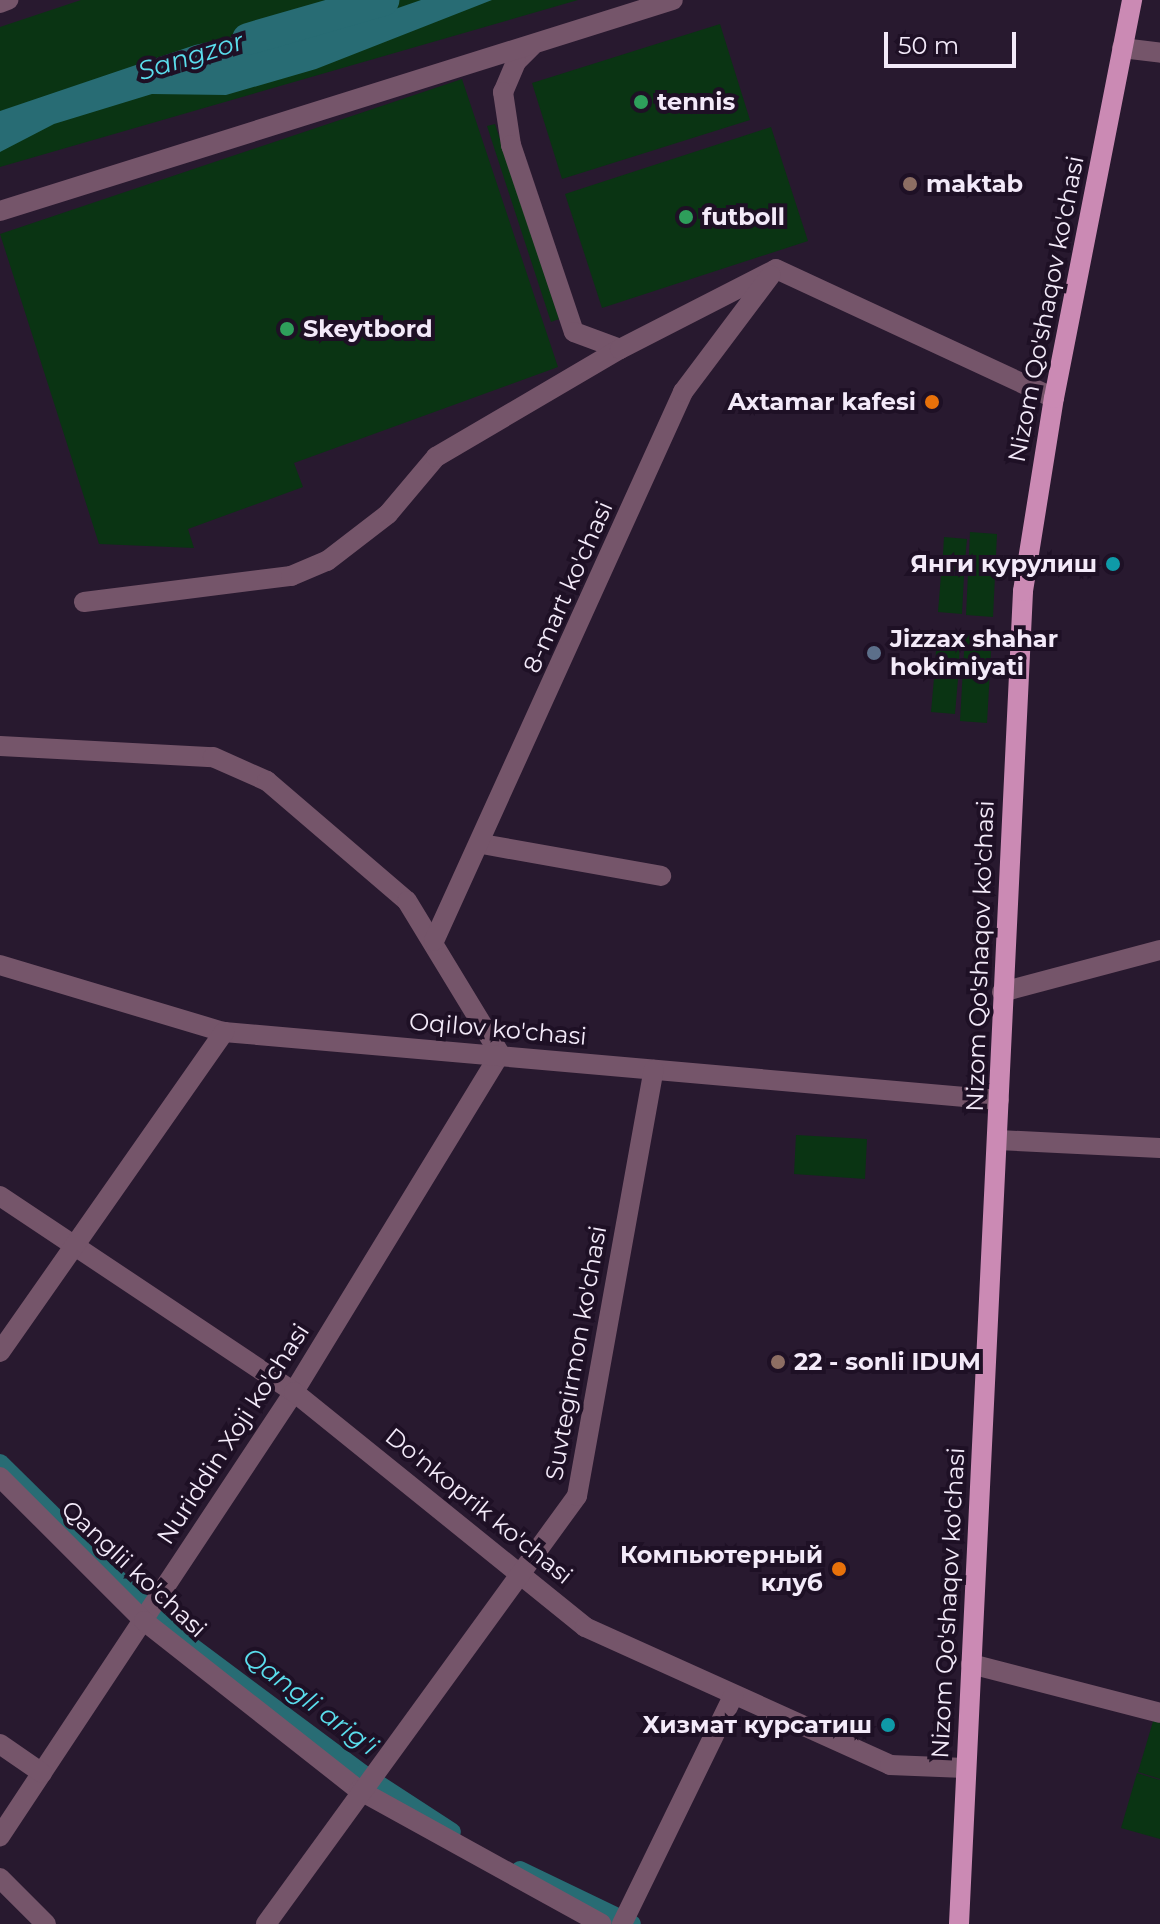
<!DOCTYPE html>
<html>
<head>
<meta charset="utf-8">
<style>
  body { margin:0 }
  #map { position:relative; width:1160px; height:1924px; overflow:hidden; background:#28192f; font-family:Montserrat,sans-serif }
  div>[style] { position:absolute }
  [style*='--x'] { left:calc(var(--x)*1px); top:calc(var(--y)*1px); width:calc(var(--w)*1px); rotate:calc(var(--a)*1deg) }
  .green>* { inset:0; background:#0a3413 }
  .water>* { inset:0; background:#286c74 }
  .canal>* { height:18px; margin:-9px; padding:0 9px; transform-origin:9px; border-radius:9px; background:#286c74 }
  .river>* { height:32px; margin:-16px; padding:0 16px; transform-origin:16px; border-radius:16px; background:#286c74 }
  .minor>* { height:20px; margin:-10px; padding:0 10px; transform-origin:10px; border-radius:10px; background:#75556a }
  .major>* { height:20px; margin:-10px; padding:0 10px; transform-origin:10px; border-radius:10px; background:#cb8ab4 }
  .dots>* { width:22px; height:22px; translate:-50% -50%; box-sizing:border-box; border:4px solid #1e1025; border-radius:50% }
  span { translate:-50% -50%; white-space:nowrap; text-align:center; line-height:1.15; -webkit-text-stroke:8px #1e1025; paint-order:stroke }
  .poi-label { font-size:24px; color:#f3eaf9; font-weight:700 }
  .left { translate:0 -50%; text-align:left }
  .right { translate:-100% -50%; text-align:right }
  .street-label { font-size:24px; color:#f3eaf9 }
  .water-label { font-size:26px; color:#5addec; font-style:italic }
  .scale { position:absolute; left:884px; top:32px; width:132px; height:36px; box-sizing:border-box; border:4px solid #f3eaf9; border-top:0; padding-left:10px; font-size:24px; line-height:28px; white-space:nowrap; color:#f3eaf9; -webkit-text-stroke:6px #1e1025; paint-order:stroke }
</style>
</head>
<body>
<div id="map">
  <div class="green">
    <i style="clip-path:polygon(81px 0,578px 0,0 167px,0 27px)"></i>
    <i style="clip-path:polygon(720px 24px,750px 120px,562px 179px,532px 83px)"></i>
    <i style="clip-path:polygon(462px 79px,558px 367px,294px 463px,303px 487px,188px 529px,194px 548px,99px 544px,0 234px)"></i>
    <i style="clip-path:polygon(495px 124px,559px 319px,551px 322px,487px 126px)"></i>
    <i style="clip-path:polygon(771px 127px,808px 241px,602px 308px,565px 194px)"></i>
    <i style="clip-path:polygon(970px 532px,997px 534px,993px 617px,966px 615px)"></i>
    <i style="clip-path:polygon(944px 537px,967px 539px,964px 572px,942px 571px)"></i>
    <i style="clip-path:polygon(941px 575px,964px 576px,962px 614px,938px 612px)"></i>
    <i style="clip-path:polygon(937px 630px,961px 632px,958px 673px,935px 671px)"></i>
    <i style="clip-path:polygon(965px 634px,992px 635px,987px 723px,960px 721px)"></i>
    <i style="clip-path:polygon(934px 678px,958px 679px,955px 714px,931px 712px)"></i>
    <i style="clip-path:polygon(796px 1135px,867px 1139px,865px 1179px,794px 1174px)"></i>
    <i style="clip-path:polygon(1154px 1718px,1160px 1720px,1160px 1779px,1138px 1772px)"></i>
    <i style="clip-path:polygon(1137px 1773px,1160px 1780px,1160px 1839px,1121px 1828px)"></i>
  </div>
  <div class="water">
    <i style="clip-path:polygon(421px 0,492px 0,316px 69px,226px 95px,152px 94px,54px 124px,0 152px,0 111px,195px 45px,277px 27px,349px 25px)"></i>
  </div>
  <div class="canal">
    <i style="--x:0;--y:1463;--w:238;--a:44.5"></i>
    <i style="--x:170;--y:1630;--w:241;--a:36.7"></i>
    <i style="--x:363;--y:1774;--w:106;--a:33.1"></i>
    <i style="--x:520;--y:1870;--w:124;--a:25.7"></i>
  </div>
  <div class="river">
    <i style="--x:248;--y:39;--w:141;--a:-16.1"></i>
  </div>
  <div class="minor">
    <i style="--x:0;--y:3;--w:9;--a:-21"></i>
    <i style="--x:532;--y:46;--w:23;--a:135"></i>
    <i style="--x:516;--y:62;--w:33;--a:113"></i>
    <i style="--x:503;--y:92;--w:54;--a:81.4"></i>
    <i style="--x:511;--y:145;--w:197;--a:71.4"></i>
    <i style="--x:574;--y:332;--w:49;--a:20.3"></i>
    <i style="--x:1122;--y:48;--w:38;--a:7"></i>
    <i style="--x:0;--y:211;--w:705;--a:-17.41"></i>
    <i style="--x:84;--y:602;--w:209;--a:-7.2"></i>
    <i style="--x:291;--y:576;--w:39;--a:-23"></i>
    <i style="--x:327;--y:561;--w:77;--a:-37.6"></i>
    <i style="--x:388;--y:514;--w:75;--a:-49.9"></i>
    <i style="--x:436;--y:457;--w:213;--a:-30.4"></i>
    <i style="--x:620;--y:349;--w:175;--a:-27.1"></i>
    <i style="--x:776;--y:269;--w:306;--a:24.9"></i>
    <i style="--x:0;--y:746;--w:213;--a:3"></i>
    <i style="--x:213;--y:757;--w:59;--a:24"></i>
    <i style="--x:267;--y:781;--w:184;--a:40.6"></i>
    <i style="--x:407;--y:901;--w:179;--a:58.7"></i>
    <i style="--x:500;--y:1054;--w:396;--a:121.4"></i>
    <i style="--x:294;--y:1392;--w:533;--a:123.51"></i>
    <i style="--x:482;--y:844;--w:182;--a:10.1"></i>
    <i style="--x:434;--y:941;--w:603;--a:-65.6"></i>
    <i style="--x:683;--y:392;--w:146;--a:-53.1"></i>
    <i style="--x:0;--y:965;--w:234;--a:16.7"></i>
    <i style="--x:224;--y:1032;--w:778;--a:5.01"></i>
    <i style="--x:1002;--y:992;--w:163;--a:-14.9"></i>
    <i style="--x:998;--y:1140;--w:162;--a:2.8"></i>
    <i style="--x:0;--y:1196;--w:353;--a:33.7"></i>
    <i style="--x:294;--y:1392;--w:374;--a:38.9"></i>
    <i style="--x:585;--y:1627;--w:335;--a:24.3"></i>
    <i style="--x:890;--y:1765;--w:75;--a:2.3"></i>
    <i style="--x:0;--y:1352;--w:391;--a:-55"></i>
    <i style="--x:0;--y:1477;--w:204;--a:45"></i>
    <i style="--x:144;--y:1621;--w:273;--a:38.2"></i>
    <i style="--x:359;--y:1790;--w:277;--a:28.9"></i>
    <i style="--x:971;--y:1664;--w:195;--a:14.5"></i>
    <i style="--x:0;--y:1744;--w:51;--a:34.6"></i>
    <i style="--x:0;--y:1878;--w:65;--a:45"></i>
    <i style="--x:266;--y:1924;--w:529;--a:-54"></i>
    <i style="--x:577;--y:1496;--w:433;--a:-79.8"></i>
    <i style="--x:622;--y:1924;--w:254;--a:-64"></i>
  </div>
  <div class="major">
    <i style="--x:959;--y:1924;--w:1335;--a:-87.25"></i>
    <i style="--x:1023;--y:591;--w:195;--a:-80.9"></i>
    <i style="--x:1054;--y:398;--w:406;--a:-78.9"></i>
  </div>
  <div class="dots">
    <i style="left:641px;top:102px;background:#2e9e5b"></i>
    <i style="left:910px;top:184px;background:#8d6e63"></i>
    <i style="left:686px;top:217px;background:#2e9e5b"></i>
    <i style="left:287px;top:329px;background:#2e9e5b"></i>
    <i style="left:932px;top:402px;background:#e8710a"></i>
    <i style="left:1113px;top:564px;background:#0f9aa8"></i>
    <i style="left:874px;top:653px;background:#5c6f8a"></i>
    <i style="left:778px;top:1362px;background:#8d6e63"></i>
    <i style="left:839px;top:1569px;background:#e8710a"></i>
    <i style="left:888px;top:1725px;background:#0f9aa8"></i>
  </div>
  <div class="poi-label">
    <span class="left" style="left:657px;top:102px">tennis</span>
    <span class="left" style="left:926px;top:184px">maktab</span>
    <span class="left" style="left:702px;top:217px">futboll</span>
    <span class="left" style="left:303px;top:329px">Skeytbord</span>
    <span class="right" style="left:916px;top:402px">Axtamar kafesi</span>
    <span class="right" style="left:1097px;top:564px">Янги курулиш</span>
    <span class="left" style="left:890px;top:653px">Jizzax shahar<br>hokimiyati</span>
    <span class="left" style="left:794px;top:1362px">22 - sonli IDUM</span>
    <span class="right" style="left:823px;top:1569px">Компьютерный<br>клуб</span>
    <span class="right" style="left:872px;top:1725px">Хизмат курсатиш</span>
  </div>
  <div class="street-label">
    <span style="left:1046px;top:309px;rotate:-79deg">Nizom Qo'shaqov ko'chasi</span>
    <span style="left:568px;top:587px;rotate:-66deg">8-mart ko'chasi</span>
    <span style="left:980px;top:956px;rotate:-88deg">Nizom Qo'shaqov ko'chasi</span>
    <span style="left:498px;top:1029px;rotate:5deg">Oqilov ko'chasi</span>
    <span style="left:576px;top:1353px;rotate:-80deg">Suvtegirmon ko'chasi</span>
    <span style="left:233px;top:1434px;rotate:-57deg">Nuriddin Xoji ko'chasi</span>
    <span style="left:479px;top:1506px;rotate:39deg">Do'nkoprik ko'chasi</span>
    <span style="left:134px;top:1569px;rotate:43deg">Qanglii ko'chasi</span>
    <span style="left:948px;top:1603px;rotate:-87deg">Nizom Qo'shaqov ko'chasi</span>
  </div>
  <div class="water-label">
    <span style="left:191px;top:57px;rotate:-17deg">Sangzor</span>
    <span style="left:310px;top:1702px;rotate:37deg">Qangli arig'i</span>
  </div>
  <div class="scale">50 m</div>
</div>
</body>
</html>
